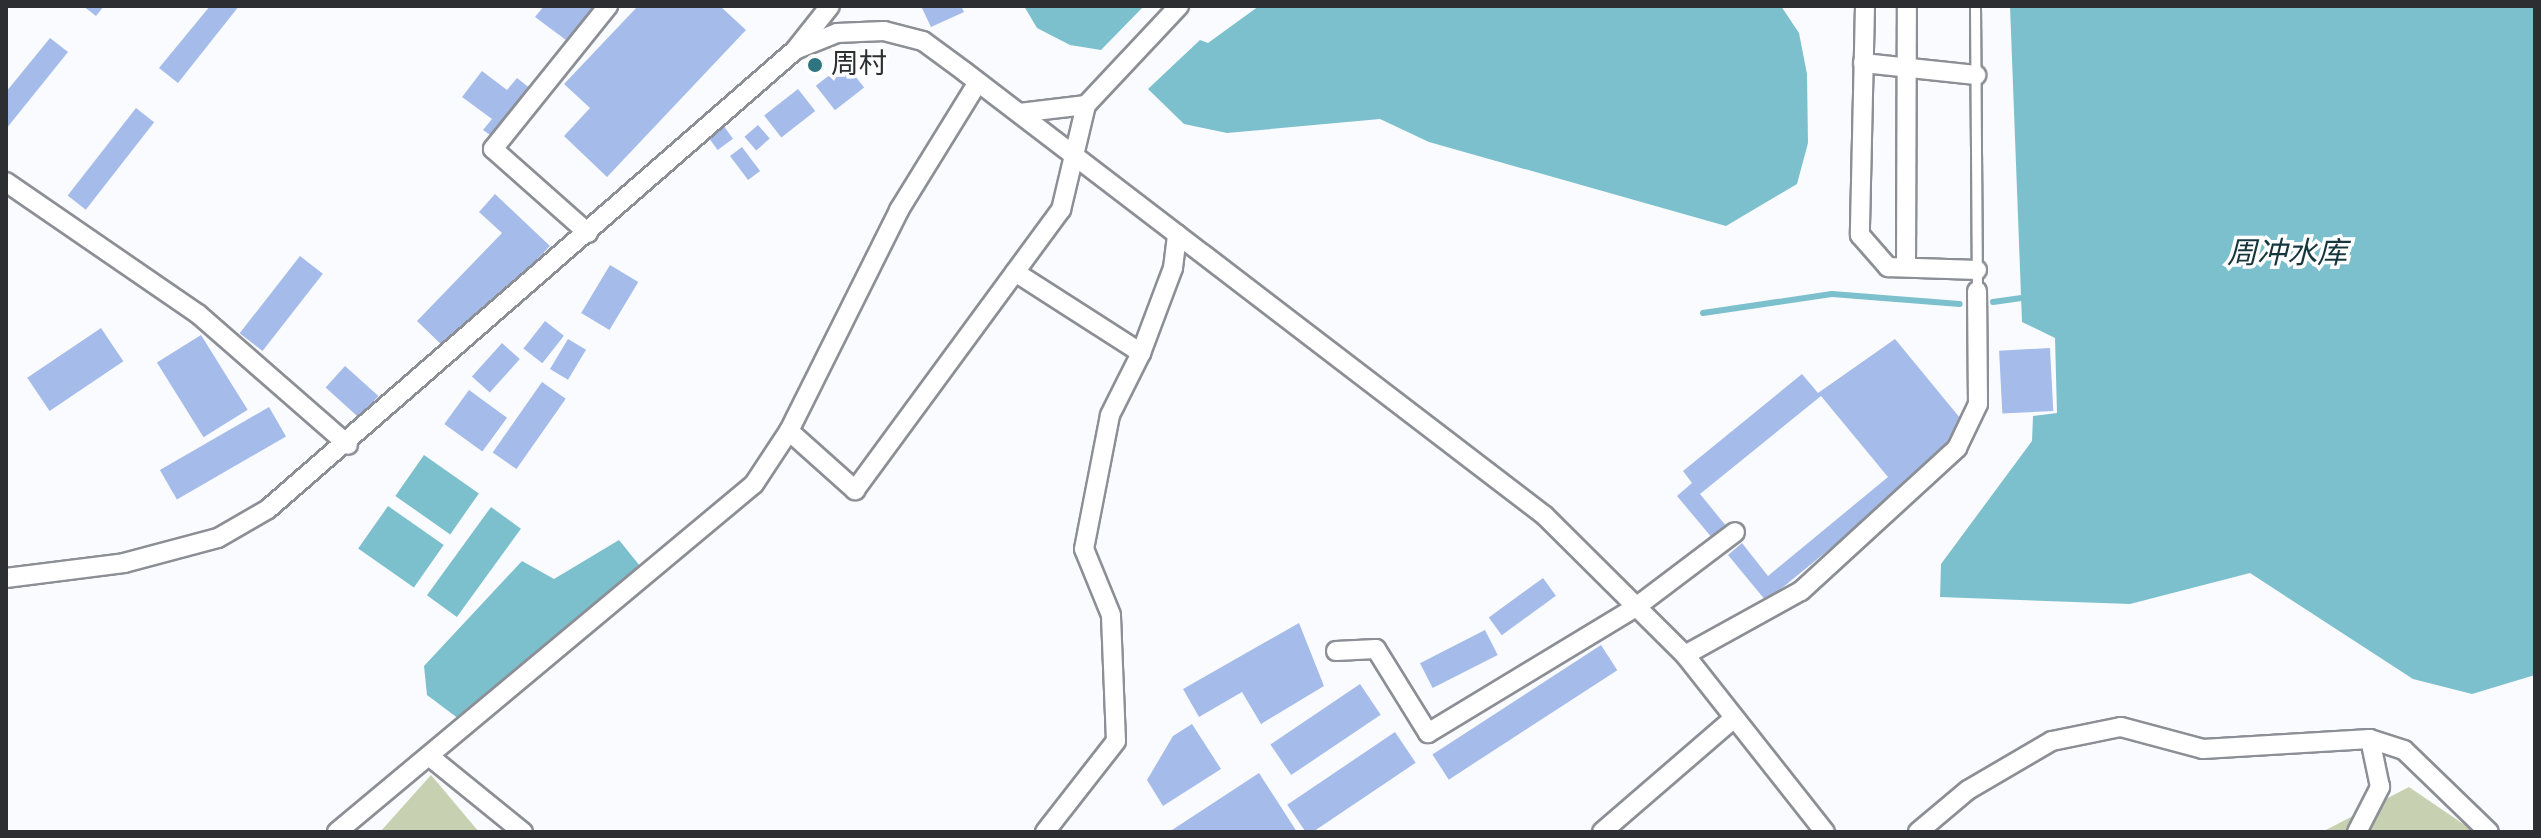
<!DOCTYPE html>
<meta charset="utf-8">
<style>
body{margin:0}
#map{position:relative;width:2541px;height:838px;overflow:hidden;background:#fafbfe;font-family:Spectral,"Noto Sans SC",serif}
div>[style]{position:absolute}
.green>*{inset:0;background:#c7d0b0}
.water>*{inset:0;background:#7cc0cd;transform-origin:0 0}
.stream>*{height:6px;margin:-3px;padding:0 3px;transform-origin:3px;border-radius:3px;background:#7cc0cd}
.building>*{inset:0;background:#a5bcea;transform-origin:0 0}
.roads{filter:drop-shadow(2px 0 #8c8f95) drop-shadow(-2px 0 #8c8f95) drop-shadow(0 2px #8c8f95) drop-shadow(0 -2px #8c8f95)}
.service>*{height:9px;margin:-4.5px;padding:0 4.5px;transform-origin:4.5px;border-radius:4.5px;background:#fff}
.minor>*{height:18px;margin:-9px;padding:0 9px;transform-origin:9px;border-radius:9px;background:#fff}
.dots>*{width:22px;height:22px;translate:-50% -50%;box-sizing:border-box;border:4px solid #fff;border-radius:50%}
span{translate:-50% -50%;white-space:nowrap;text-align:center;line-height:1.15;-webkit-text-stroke:7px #fff;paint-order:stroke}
.poi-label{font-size:28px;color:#2d2e31}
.left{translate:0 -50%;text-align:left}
.water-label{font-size:30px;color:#15363c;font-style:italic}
.frame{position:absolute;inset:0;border:8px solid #2d2e31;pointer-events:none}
</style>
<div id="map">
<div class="green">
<i style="clip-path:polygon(431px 775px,479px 832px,380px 832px)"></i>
<i style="clip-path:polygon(2409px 787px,2475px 832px,2322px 832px)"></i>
</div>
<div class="water">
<i style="clip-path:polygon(1024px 6px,1144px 6px,1101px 50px,1070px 45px,1037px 28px)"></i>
<i style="clip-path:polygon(1259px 6px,1781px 6px,1799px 33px,1807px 74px,1808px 143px,1797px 184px,1726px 226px,1429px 142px,1380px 119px,1227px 133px,1184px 124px,1148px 89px,1200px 40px,1208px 43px)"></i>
<i style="clip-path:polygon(2010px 6px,2535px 6px,2535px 675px,2472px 694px,2413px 679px,2250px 573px,2130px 604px,1940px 597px,1941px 564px,2032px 441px,2033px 416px,2057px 413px,2055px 338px,2022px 322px)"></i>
<i style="left:424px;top:455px;width:67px;height:50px;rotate:35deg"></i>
<i style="left:388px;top:506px;width:68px;height:52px;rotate:35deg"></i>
<i style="left:491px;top:507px;width:37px;height:109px;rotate:36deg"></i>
<i style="clip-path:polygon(619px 540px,640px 566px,459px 719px,427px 695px,424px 666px,522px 561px,554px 579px)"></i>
</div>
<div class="stream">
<i style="left:1993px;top:302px;width:34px;rotate:-8deg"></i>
<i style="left:1703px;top:313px;width:130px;rotate:-8.4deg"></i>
<i style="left:1832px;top:294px;width:128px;rotate:4.5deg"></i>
</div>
<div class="building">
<i style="clip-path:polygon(83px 6px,104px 6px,96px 16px)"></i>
<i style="clip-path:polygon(210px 6px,239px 6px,178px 83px,159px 68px)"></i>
<i style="clip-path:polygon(544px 6px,599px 6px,570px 43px,535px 17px)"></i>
<i style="clip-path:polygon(638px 6px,720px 6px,746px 30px,607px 177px,564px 136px,590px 108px,564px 84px)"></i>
<i style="clip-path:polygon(921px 6px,961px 6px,964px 12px,931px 27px)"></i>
<i style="clip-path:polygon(50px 38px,68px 52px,6px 129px,6px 92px)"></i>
<i style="left:845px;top:63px;width:31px;height:37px;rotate:52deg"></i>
<i style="clip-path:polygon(482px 71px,507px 90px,517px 78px,536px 93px,499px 141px,483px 130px,492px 119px,462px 97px)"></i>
<i style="left:798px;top:89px;width:28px;height:43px;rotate:52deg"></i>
<i style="left:136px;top:108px;width:23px;height:111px;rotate:38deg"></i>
<i style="left:723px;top:125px;width:17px;height:19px;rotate:54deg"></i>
<i style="left:758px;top:125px;width:18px;height:18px;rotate:49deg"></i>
<i style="left:742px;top:147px;width:30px;height:15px;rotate:53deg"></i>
<i style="clip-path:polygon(495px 194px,550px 246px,448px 351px,417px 321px,502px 233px,479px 212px)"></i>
<i style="left:300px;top:256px;width:29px;height:98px;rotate:38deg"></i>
<i style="left:610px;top:265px;width:33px;height:56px;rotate:31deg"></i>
<i style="left:545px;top:321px;width:24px;height:35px;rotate:38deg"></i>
<i style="left:101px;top:328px;width:40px;height:89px;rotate:56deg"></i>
<i style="left:201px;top:335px;width:88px;height:52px;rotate:58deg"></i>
<i style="left:568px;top:339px;width:21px;height:35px;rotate:31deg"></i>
<i style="clip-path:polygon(1895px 339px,1965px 424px,1952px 449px,1766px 601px,1728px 555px,1742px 543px,1768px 576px,1888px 477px,1821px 396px,1700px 494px,1727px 527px,1713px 539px,1677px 496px,1692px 483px,1683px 471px,1802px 374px,1818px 393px)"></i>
<i style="left:502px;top:343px;width:24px;height:45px;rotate:42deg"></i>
<i style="left:2050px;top:348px;width:63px;height:51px;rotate:87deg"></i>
<i style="left:345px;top:366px;width:45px;height:29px;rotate:42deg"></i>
<i style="left:542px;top:382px;width:29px;height:86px;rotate:35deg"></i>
<i style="left:469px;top:390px;width:47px;height:42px;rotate:36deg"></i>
<i style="left:269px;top:407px;width:34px;height:126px;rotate:60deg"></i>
<i style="left:1543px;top:578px;width:22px;height:67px;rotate:54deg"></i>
<i style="clip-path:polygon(1299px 623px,1324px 686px,1261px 724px,1242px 692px,1199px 717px,1183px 689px)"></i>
<i style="left:1485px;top:630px;width:28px;height:73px;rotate:63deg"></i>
<i style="left:1601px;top:645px;width:30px;height:201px;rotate:57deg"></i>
<i style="left:1360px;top:684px;width:37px;height:108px;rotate:56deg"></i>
<i style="clip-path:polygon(1192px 724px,1221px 769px,1163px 806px,1147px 780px,1173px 736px)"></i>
<i style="left:1395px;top:732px;width:37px;height:130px;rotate:56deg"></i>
<i style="clip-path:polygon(1259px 773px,1297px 832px,1169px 832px)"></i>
</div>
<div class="roads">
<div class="service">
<i style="left:1975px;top:6px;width:285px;rotate:89.6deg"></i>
</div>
<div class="minor">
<i style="left:1865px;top:6px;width:229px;rotate:91.3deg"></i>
<i style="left:1860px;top:235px;width:43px;rotate:48.8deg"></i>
<i style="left:1888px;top:267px;width:89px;rotate:1.9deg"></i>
<i style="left:795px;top:50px;width:45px;rotate:-22deg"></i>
<i style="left:837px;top:33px;width:47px;rotate:-2.4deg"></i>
<i style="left:884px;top:31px;width:40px;rotate:14.4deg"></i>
<i style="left:923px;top:41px;width:52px;rotate:36.4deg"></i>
<i style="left:965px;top:72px;width:730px;rotate:37.43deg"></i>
<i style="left:1545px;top:516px;width:197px;rotate:44.8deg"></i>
<i style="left:1685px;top:655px;width:226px;rotate:51.7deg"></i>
<i style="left:1863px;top:63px;width:114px;rotate:6.1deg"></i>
<i style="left:1086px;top:105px;width:136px;rotate:-46.8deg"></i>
<i style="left:6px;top:182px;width:233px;rotate:34.5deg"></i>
<i style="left:198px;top:314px;width:199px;rotate:41.1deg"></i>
<i style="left:588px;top:233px;width:127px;rotate:-138.5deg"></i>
<i style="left:493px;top:149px;width:184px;rotate:-51.2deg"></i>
<i style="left:1906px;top:267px;width:261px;rotate:-89.8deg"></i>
<i style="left:1015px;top:272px;width:150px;rotate:32.7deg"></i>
<i style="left:1141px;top:353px;width:91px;rotate:-69.4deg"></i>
<i style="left:1173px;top:268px;width:34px;rotate:-83deg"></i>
<i style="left:789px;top:431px;width:89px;rotate:41.8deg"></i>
<i style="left:855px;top:490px;width:348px;rotate:-53.7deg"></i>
<i style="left:1061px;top:210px;width:108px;rotate:-76.6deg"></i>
<i style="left:1086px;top:105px;width:67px;rotate:173.2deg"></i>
<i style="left:6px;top:578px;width:119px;rotate:-7.2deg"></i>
<i style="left:124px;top:563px;width:97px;rotate:-14.9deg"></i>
<i style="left:218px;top:538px;width:58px;rotate:-30.1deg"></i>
<i style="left:268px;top:509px;width:699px;rotate:-41.05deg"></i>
<i style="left:795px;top:50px;width:56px;rotate:-51.5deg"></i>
<i style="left:1336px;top:651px;width:40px;rotate:-2.9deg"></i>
<i style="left:1376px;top:649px;width:99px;rotate:58.2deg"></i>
<i style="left:1428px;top:733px;width:243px;rotate:-31.2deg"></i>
<i style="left:1636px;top:607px;width:124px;rotate:-37.1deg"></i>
<i style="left:1685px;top:655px;width:132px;rotate:-28.9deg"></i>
<i style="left:1801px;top:591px;width:212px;rotate:-42.5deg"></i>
<i style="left:1957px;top:448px;width:49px;rotate:-64.5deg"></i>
<i style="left:1978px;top:404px;width:113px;rotate:-90.5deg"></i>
<i style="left:429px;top:756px;width:121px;rotate:39deg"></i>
<i style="left:337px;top:832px;width:543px;rotate:-39.85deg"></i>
<i style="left:754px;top:484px;width:64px;rotate:-56.6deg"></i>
<i style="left:789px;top:431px;width:247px;rotate:-63.5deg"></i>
<i style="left:899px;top:210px;width:150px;rotate:-58.3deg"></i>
<i style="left:1045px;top:832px;width:115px;rotate:-52deg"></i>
<i style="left:1116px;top:741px;width:126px;rotate:-92.3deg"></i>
<i style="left:1111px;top:615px;width:71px;rotate:-112.2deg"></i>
<i style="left:1084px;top:549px;width:136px;rotate:-79deg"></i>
<i style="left:1110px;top:415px;width:69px;rotate:-63.4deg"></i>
<i style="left:1602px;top:832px;width:173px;rotate:-40.8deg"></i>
<i style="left:1918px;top:832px;width:65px;rotate:-40deg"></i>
<i style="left:1968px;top:790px;width:97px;rotate:-30.3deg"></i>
<i style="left:2052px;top:741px;width:70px;rotate:-11.5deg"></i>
<i style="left:2121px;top:727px;width:85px;rotate:15deg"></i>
<i style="left:2203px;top:749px;width:167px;rotate:-3.4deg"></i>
<i style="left:2370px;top:739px;width:36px;rotate:18deg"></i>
<i style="left:2404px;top:750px;width:118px;rotate:44deg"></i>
<i style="left:2357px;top:832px;width:51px;rotate:-62.9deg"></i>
<i style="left:2380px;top:787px;width:49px;rotate:-101.8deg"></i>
</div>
</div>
<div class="dots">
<i style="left:815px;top:65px;background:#2e7580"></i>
</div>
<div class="poi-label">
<span class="left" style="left:831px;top:65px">周村</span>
</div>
<div class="water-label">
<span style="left:2287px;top:254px">周冲水库</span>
</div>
<div class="frame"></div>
</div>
